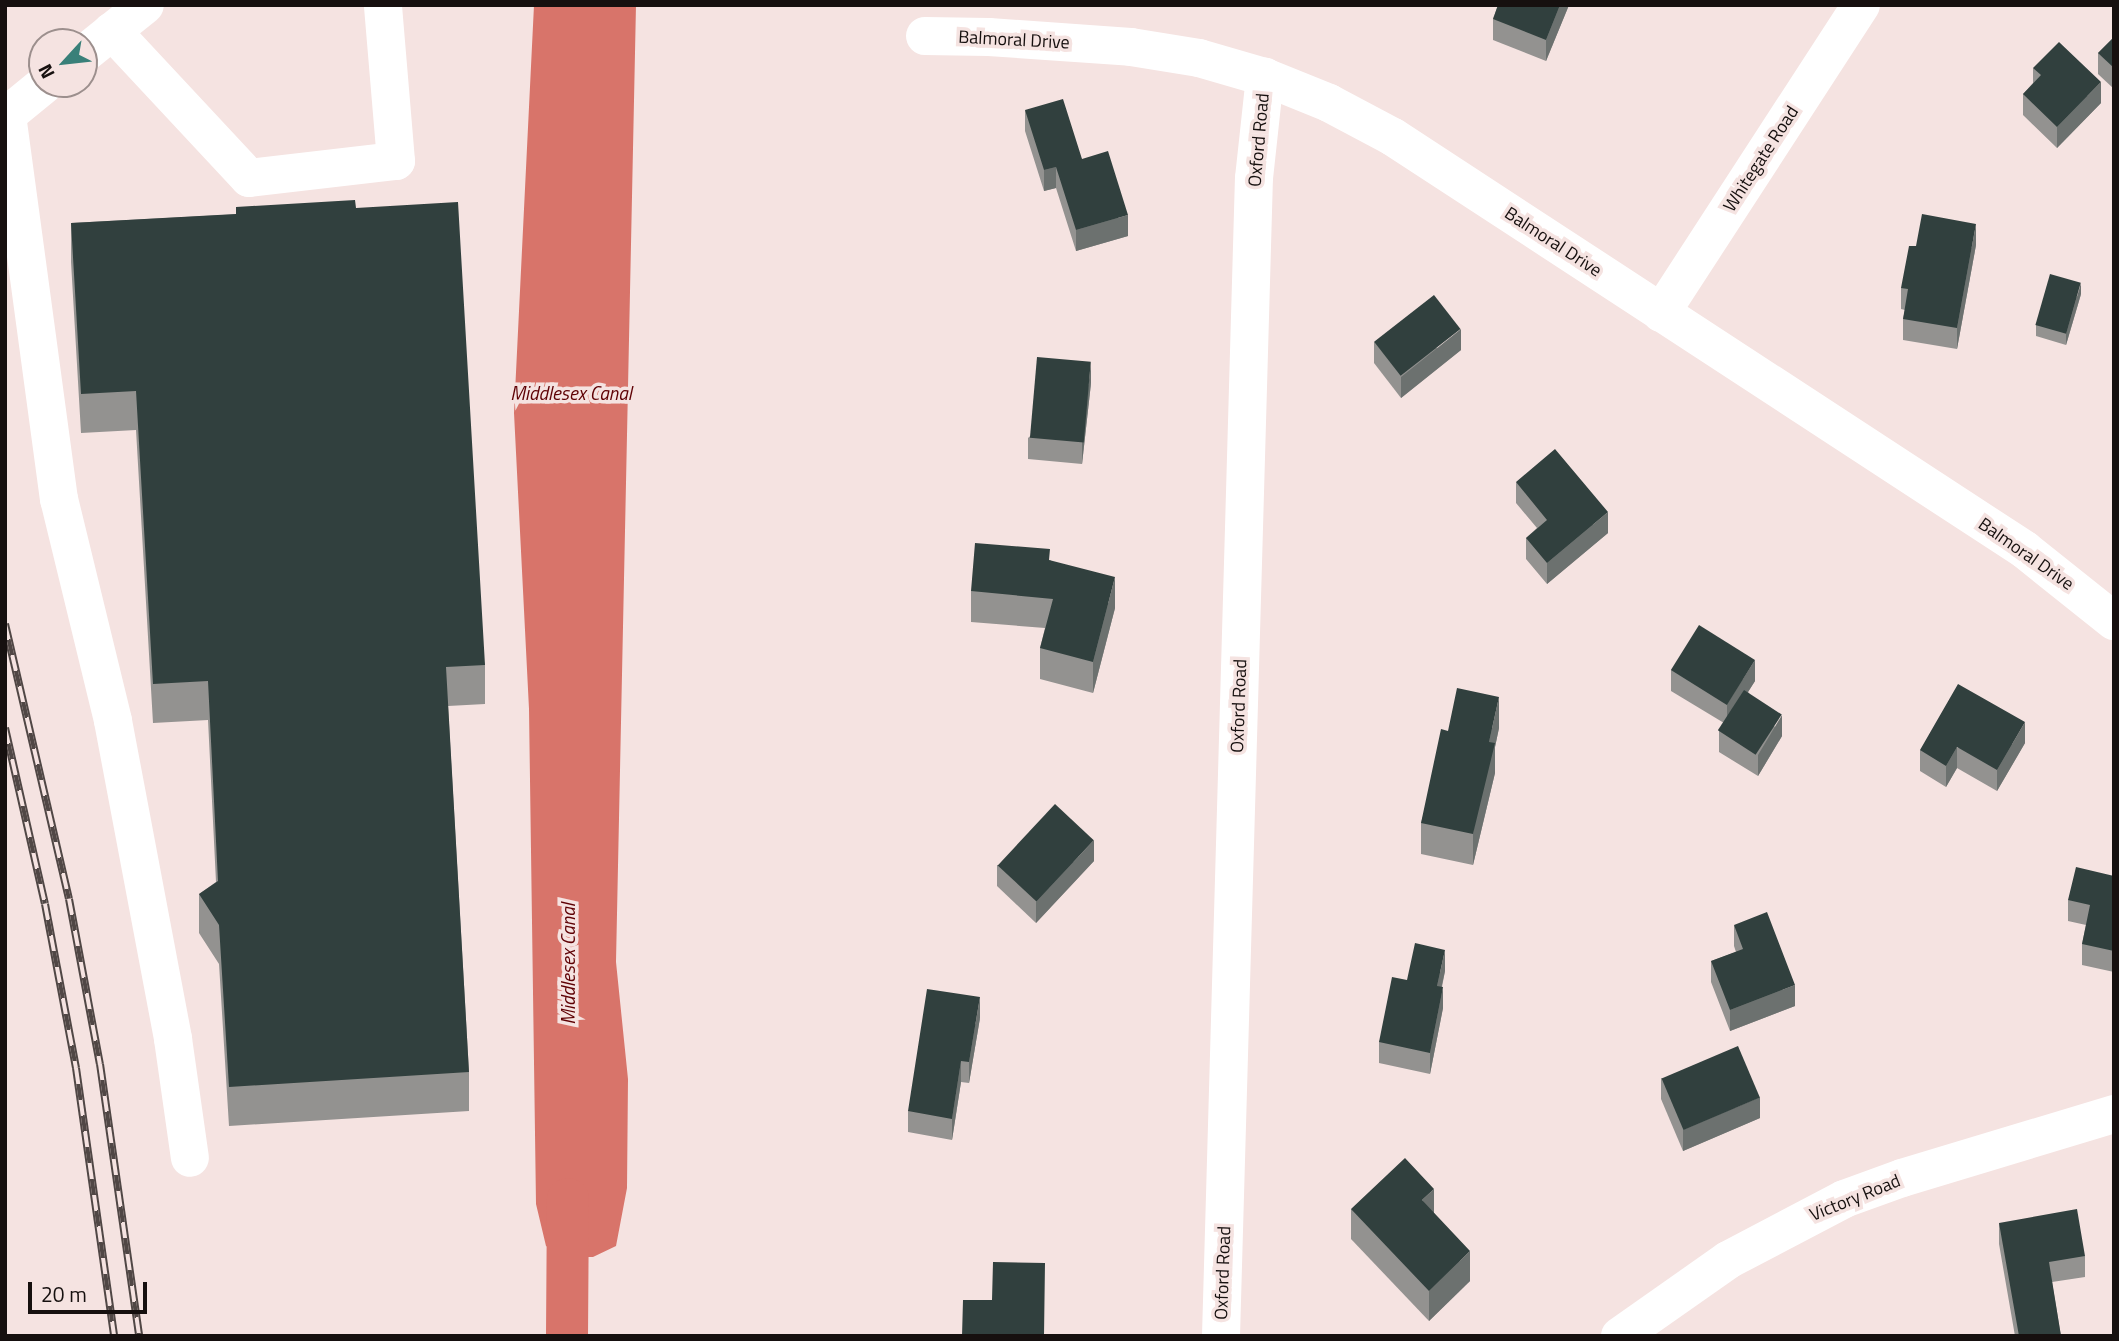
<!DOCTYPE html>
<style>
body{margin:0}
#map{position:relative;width:2119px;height:1341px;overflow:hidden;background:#f5e3e1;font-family:"Titillium Web",sans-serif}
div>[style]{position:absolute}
.water>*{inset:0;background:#d8746a}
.canal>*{height:42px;margin:-21px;padding:0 21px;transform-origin:21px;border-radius:21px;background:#d8746a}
.minor>*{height:38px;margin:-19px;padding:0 19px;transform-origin:19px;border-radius:19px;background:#fff}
.rail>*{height:8px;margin-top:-4px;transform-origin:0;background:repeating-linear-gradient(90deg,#f5e3e1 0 16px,#504745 0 32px);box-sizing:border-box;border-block:2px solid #504745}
.wall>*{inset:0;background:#939290}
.shaded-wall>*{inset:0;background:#6c716f}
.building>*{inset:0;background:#31403e;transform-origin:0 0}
span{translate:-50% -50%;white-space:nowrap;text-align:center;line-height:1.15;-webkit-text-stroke:7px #f5e3e1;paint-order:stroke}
.street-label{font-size:18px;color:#16100f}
.water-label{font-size:19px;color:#5e0004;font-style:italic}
.frame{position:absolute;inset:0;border:7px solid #16100f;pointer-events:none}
.north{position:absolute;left:28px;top:28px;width:70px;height:70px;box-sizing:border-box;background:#f5e3e1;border:2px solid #9c8f8d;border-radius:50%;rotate:243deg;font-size:19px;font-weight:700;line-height:28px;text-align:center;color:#16100f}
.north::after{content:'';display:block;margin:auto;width:24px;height:32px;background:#398079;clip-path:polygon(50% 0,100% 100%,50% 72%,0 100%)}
.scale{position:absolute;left:28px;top:1282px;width:119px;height:32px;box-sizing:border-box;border:4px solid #16100f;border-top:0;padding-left:9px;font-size:21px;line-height:24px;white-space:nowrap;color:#16100f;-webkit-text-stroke:5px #f5e3e1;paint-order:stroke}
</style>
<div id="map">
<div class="water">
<i style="clip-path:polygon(534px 5px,636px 5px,616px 962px,628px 1079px,627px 1188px,616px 1246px,593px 1257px,568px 1257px,546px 1246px,536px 1204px,529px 709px,514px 413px)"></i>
</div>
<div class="canal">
<i style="left:567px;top:1336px;width:137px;rotate:-89.6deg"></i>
</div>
<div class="minor">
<i style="left:112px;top:31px;width:201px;rotate:47deg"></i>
<i style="left:249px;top:178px;width:148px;rotate:-6.6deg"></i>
<i style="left:396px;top:161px;width:157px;rotate:-94.8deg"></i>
<i style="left:925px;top:36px;width:64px;rotate:0.9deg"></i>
<i style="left:989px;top:37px;width:142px;rotate:4deg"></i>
<i style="left:1131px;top:47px;width:69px;rotate:9.2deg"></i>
<i style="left:1199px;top:58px;width:69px;rotate:16.1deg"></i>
<i style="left:1265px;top:77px;width:69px;rotate:22.1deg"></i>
<i style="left:1329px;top:103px;width:72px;rotate:28deg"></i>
<i style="left:1393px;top:137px;width:755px;rotate:33.16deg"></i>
<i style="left:2025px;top:550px;width:114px;rotate:38.6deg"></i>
<i style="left:84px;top:54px;width:78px;rotate:-38.8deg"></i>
<i style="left:45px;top:84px;width:49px;rotate:140.8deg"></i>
<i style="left:7px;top:115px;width:388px;rotate:82.3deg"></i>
<i style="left:59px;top:499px;width:228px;rotate:76.3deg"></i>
<i style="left:113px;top:721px;width:324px;rotate:79.3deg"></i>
<i style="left:173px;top:1039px;width:120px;rotate:81.9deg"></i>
<i style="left:1661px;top:313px;width:367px;rotate:-57deg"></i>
<i style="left:1221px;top:1336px;width:1158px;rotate:-88.37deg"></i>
<i style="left:1254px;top:178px;width:102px;rotate:-83.8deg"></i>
<i style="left:1620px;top:1336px;width:132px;rotate:-35.1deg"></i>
<i style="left:1728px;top:1260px;width:131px;rotate:-27.7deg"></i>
<i style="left:1844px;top:1199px;width:62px;rotate:-19.9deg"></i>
<i style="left:1902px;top:1178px;width:221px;rotate:-16.8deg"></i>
</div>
<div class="rail">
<i style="left:5px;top:624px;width:282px;rotate:76.9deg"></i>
<i style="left:69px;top:899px;width:168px;rotate:79.4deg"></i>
<i style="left:100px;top:1064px;width:275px;rotate:81.8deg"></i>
<i style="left:5px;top:728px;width:180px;rotate:77.2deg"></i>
<i style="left:45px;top:904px;width:167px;rotate:79.3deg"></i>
<i style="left:76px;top:1068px;width:271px;rotate:81.9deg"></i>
</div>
<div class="wall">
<i style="clip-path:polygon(1498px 5px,1569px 5px,1546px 61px,1493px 40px,1493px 19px)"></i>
<i style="clip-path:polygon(2114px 37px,2114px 89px,2098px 74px,2098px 53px)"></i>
<i style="clip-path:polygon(2033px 68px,2101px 103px,2057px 148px,2023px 115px,2023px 94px,2033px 83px)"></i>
<i style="clip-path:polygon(1025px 110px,1082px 159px,1128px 236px,1076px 251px,1056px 188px,1044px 191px,1025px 131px)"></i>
<i style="clip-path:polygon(356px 208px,485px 665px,485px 704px,448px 706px,469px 1072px,469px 1111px,229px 1126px,219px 964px,199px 933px,199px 894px,216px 882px,208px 720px,153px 723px,136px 430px,81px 433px,71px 262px,71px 223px)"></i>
<i style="clip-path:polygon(1976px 245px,1957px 349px,1903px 340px,1903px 319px,1905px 310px,1901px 309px,1901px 288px)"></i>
<i style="clip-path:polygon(2081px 294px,2066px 345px,2036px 336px,2036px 325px)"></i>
<i style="clip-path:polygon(1374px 342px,1461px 350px,1401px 398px,1374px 363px)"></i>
<i style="clip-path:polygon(1091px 383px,1082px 464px,1028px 459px,1028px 438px)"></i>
<i style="clip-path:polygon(1516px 482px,1608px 533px,1547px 584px,1526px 559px,1526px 538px,1537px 528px,1516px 503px)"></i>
<i style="clip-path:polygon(1050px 560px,1115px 608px,1093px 693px,1040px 679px,1040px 648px,1045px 628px,971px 622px,971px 591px)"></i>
<i style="clip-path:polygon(1671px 670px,1755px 681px,1748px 692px,1782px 736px,1758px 776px,1719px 752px,1719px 731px,1724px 723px,1671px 691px)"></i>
<i style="clip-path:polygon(1499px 728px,1495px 747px,1495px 773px,1473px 865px,1421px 854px,1421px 823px,1448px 731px)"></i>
<i style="clip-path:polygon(2025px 743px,1997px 791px,1957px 768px,1946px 787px,1920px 771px,1920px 750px)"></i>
<i style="clip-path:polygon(1094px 861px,1036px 923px,997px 886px,997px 865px)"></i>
<i style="clip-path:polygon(2114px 876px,2114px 972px,2082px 965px,2082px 944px,2086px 925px,2068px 921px,2068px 900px)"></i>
<i style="clip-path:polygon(1734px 925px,1795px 1006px,1730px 1031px,1711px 982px,1711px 961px,1736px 952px,1734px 946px)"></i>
<i style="clip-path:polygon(1445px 971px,1442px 987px,1443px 1008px,1430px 1074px,1379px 1063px,1379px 1042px,1407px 980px)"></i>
<i style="clip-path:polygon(980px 1018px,969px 1083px,961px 1082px,952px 1140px,908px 1132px,908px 1111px)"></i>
<i style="clip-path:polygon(1661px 1078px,1760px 1118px,1683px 1151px,1661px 1099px)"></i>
<i style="clip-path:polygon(1351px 1209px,1434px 1213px,1470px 1281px,1429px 1321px,1351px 1239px)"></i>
<i style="clip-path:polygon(1999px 1223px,2085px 1256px,2085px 1277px,2052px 1282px,2061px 1336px,2015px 1336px,1999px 1244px)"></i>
</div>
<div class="shaded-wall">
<i style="clip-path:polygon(1560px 5px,1569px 5px,1546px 61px,1546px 40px)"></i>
<i style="clip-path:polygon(2101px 82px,2101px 103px,2057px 148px,2057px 127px)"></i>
<i style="clip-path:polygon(1056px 167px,1056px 188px,1044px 191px,1044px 170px)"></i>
<i style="clip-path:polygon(1128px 215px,1128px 236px,1076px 251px,1076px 230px)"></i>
<i style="clip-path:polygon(1976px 224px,1976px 245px,1957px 349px,1957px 328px)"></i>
<i style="clip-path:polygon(2081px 283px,2081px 294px,2066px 345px,2066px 334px)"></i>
<i style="clip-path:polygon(1461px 329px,1461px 350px,1401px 398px,1401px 377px)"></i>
<i style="clip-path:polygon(1091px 362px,1091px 383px,1082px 464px,1082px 443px)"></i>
<i style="clip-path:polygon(1608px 512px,1608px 533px,1547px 584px,1547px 563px)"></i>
<i style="clip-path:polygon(1115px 577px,1115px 608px,1093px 693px,1093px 662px)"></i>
<i style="clip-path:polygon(1755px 660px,1755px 681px,1727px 725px,1727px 704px)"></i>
<i style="clip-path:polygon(1499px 697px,1499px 728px,1495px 747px,1495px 773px,1473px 865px,1473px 834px,1489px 742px)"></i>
<i style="clip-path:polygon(1782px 715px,1782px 736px,1758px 776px,1758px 755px)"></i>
<i style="clip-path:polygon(2025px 722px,2025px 743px,1997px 791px,1997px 770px)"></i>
<i style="clip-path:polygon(1957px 747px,1957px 768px,1946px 787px,1946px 766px)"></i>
<i style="clip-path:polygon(1094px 840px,1094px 861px,1036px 923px,1036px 902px)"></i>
<i style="clip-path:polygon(1445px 950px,1445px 971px,1437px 1007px,1437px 986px)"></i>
<i style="clip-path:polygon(1795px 985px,1795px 1006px,1730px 1031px,1730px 1010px)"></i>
<i style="clip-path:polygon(1443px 987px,1443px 1008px,1430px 1074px,1430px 1053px)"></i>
<i style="clip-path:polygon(980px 997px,980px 1018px,969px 1083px,969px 1062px)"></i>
<i style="clip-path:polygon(961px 1061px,961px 1082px,952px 1140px,952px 1119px)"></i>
<i style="clip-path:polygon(1760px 1097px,1760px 1118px,1683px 1151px,1683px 1130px)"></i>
<i style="clip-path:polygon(1434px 1189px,1434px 1219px,1422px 1200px)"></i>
<i style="clip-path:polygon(1470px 1251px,1470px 1281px,1429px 1321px,1429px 1291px)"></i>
</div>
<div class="building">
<i style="clip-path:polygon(1498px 5px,1560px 5px,1546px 40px,1493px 19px)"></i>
<i style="clip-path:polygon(2114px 37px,2114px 68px,2098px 53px)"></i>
<i style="clip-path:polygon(2059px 42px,2101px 82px,2057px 127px,2023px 94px,2041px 75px,2033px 68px)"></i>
<i style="clip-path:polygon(1063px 99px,1082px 159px,1108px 151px,1128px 215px,1076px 230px,1056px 167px,1044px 170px,1025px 110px)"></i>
<i style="clip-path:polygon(355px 200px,356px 208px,458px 202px,485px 665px,446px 667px,469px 1072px,229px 1087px,219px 925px,199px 894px,218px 881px,208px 681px,153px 684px,136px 391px,81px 394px,71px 223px,236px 214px,236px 207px)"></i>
<i style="clip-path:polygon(1922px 214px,1976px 224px,1957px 328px,1903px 319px,1908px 289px,1901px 288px,1909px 246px,1916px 246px)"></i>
<i style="left:2050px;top:274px;width:32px;height:53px;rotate:16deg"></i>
<i style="left:1434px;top:295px;width:43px;height:76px;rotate:52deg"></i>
<i style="left:1037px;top:357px;width:54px;height:81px;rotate:5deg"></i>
<i style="clip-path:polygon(1555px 449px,1608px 512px,1547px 563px,1526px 538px,1547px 520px,1516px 482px)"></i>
<i style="clip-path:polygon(975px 543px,1050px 549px,1049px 560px,1115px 577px,1093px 662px,1040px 648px,1053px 599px,971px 591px)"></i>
<i style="left:1699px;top:625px;width:66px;height:53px;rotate:32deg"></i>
<i style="clip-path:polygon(1958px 684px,2025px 722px,1997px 770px,1957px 747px,1946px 766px,1920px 750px)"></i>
<i style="clip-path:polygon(1457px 688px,1499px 697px,1489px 742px,1495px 743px,1473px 834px,1421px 823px,1441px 729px,1448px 731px)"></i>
<i style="left:1744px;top:690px;width:45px;height:48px;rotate:33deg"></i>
<i style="left:1055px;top:804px;width:53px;height:84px;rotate:43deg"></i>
<i style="clip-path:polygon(2076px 867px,2114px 876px,2114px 951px,2082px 944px,2090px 905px,2068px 900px)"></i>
<i style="clip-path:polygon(1767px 912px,1795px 985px,1730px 1010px,1711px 961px,1743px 949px,1734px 925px)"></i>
<i style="clip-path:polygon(1415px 943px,1445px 950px,1437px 986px,1443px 987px,1430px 1053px,1379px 1042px,1392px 977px,1407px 980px)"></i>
<i style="clip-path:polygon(927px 989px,980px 997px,969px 1062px,961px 1061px,952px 1119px,908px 1111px)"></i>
<i style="left:1738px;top:1046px;width:56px;height:83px;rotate:67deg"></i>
<i style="clip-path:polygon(1405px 1158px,1434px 1189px,1422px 1200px,1470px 1251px,1429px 1291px,1351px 1209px)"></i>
<i style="clip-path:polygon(2077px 1209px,2085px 1256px,2049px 1262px,2061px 1336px,2019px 1336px,1999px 1223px)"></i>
<i style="clip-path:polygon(993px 1262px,1045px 1263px,1044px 1336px,962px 1336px,963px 1300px,992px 1300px)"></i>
</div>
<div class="street-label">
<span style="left:1014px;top:40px;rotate:3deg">Balmoral Drive</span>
<span style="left:1259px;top:140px;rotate:-85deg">Oxford Road</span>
<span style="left:1761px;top:159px;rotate:-57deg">Whitegate Road</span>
<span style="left:1553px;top:242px;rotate:33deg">Balmoral Drive</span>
<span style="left:2026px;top:554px;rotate:35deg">Balmoral Drive</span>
<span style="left:1239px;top:706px;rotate:-88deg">Oxford Road</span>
<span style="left:1855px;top:1198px;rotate:-22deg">Victory Road</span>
<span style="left:1223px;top:1273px;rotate:-88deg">Oxford Road</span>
</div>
<div class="water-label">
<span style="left:571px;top:393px">Middlesex Canal</span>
<span style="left:568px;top:964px;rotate:-90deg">Middlesex Canal</span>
</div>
<div class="frame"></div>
<div class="north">N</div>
<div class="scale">20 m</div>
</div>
